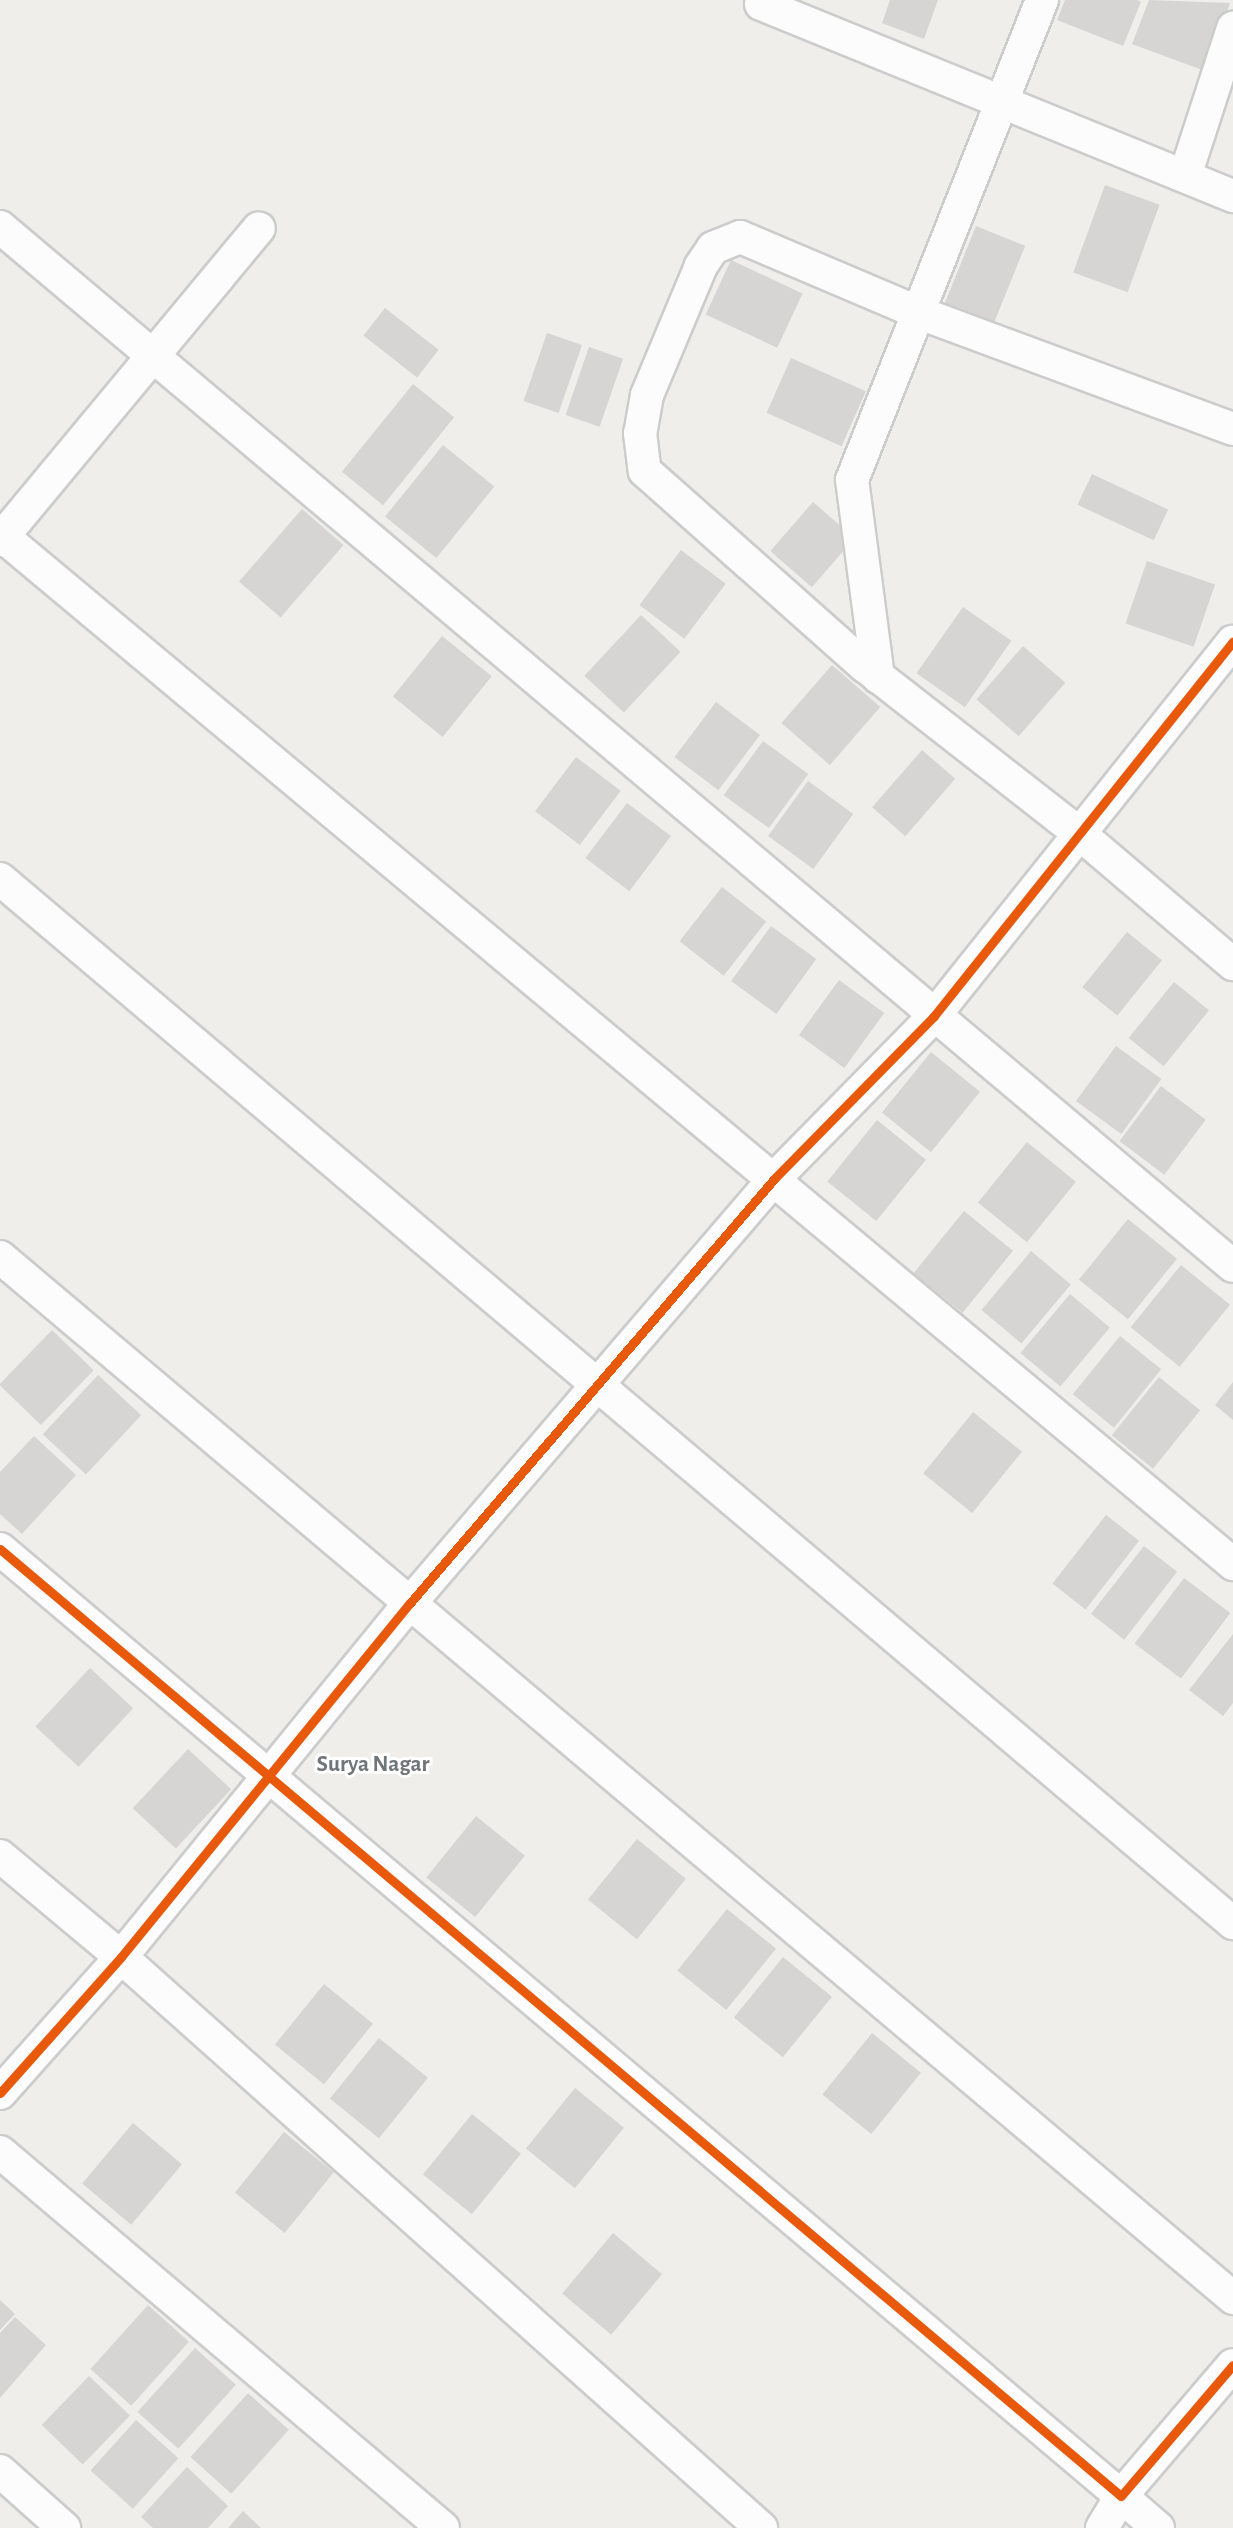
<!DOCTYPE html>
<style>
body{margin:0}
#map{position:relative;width:1233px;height:2528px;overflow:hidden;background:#efeeea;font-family:"Alegreya Sans",sans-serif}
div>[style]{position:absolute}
.building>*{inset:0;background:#d6d5d3;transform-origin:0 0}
.roads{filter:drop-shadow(2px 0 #cbcccc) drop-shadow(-2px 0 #cbcccc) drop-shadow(0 2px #cbcccc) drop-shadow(0 -2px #cbcccc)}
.minor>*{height:32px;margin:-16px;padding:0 16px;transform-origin:16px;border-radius:16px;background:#fdfcfc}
.cycleway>*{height:9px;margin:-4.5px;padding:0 4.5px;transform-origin:4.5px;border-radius:4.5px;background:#e8590c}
span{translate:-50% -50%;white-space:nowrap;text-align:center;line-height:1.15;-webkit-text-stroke:6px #fff;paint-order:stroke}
.neighbourhood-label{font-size:23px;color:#70757a;font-weight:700}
</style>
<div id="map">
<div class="building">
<i style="clip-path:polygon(890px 0,938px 0,924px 39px,882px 23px)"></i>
<i style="clip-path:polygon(1065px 0,1137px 0,1141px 2px,1123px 46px,1057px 20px)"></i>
<i style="clip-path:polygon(1149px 0,1230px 3px,1205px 71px,1132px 44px)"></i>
<i style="left:1105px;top:185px;width:58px;height:93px;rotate:20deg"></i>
<i style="left:976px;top:226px;width:53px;height:86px;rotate:22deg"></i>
<i style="left:731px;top:260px;width:79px;height:60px;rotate:25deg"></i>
<i style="left:385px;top:308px;width:68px;height:35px;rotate:38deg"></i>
<i style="left:547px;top:333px;width:37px;height:72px;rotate:19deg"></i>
<i style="left:589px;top:347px;width:36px;height:72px;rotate:19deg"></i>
<i style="left:791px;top:358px;width:82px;height:60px;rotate:24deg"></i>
<i style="left:413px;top:384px;width:53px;height:113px;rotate:39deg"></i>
<i style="left:443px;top:445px;width:66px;height:92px;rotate:39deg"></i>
<i style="left:1092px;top:474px;width:84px;height:34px;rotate:25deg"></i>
<i style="left:813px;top:502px;width:55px;height:65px;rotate:41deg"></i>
<i style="left:302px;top:509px;width:55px;height:96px;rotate:41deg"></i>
<i style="left:681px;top:550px;width:56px;height:69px;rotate:37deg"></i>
<i style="left:1147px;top:561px;width:72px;height:66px;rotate:19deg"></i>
<i style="left:963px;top:607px;width:59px;height:81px;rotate:35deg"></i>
<i style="left:641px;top:615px;width:54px;height:83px;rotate:43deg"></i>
<i style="left:442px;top:636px;width:64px;height:78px;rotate:39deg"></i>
<i style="left:1023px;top:646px;width:56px;height:71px;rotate:41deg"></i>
<i style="left:832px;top:665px;width:64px;height:77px;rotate:41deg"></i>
<i style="left:716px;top:702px;width:55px;height:69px;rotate:37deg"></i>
<i style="left:763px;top:741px;width:56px;height:67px;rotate:36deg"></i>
<i style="left:922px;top:750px;width:44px;height:76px;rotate:41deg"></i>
<i style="left:576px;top:757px;width:56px;height:68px;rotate:37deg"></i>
<i style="left:808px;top:781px;width:56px;height:68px;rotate:36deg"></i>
<i style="left:627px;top:803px;width:55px;height:69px;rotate:37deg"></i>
<i style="left:722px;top:887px;width:56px;height:69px;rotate:38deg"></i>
<i style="left:771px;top:926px;width:56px;height:68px;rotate:36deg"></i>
<i style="left:1127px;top:932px;width:45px;height:71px;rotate:39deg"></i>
<i style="left:839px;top:980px;width:56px;height:68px;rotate:36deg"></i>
<i style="left:1174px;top:982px;width:45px;height:72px;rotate:39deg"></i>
<i style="left:1116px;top:1046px;width:56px;height:68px;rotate:36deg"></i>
<i style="left:931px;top:1052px;width:63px;height:78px;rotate:39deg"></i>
<i style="left:1161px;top:1086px;width:56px;height:69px;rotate:37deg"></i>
<i style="left:877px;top:1120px;width:63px;height:79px;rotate:39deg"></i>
<i style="left:1027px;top:1142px;width:63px;height:78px;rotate:39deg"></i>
<i style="left:964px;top:1211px;width:63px;height:80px;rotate:39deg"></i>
<i style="left:1128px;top:1219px;width:63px;height:78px;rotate:39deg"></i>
<i style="left:1031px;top:1251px;width:52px;height:77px;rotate:40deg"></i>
<i style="left:1181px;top:1265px;width:63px;height:80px;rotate:39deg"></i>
<i style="left:1070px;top:1294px;width:52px;height:77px;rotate:40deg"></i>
<i style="left:52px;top:1330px;width:58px;height:76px;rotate:44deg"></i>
<i style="left:1120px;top:1336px;width:53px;height:75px;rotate:39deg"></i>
<i style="left:98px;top:1375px;width:59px;height:81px;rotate:43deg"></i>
<i style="left:1159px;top:1377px;width:53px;height:75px;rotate:39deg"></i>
<i style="clip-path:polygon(1233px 1382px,1233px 1420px,1215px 1405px)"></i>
<i style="left:973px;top:1412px;width:63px;height:79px;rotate:39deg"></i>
<i style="clip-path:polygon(34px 1436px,76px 1475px,22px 1534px,0 1514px,0 1472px)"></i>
<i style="left:1106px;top:1515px;width:42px;height:87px;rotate:38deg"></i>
<i style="left:1144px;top:1546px;width:42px;height:86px;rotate:38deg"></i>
<i style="left:1184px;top:1578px;width:58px;height:82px;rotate:37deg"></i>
<i style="clip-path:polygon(1233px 1634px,1233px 1703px,1223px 1716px,1189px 1690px)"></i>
<i style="left:90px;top:1668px;width:59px;height:80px;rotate:43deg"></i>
<i style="left:188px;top:1749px;width:59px;height:81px;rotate:43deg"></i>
<i style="left:476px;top:1816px;width:63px;height:79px;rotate:39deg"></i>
<i style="left:637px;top:1839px;width:63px;height:78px;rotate:39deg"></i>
<i style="left:727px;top:1909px;width:63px;height:79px;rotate:39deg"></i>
<i style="left:783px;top:1957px;width:63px;height:78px;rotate:39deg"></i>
<i style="left:324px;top:1984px;width:63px;height:78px;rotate:39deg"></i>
<i style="left:872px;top:2033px;width:63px;height:79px;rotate:39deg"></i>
<i style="left:379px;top:2038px;width:63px;height:78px;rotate:39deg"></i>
<i style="left:575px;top:2088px;width:63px;height:78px;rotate:39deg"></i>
<i style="left:472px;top:2114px;width:63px;height:78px;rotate:39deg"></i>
<i style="left:133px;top:2123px;width:64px;height:79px;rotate:40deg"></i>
<i style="left:284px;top:2132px;width:64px;height:78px;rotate:39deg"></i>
<i style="left:613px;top:2233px;width:64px;height:79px;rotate:40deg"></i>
<i style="clip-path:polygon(0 2300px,15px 2314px,0 2330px)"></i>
<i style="left:148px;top:2305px;width:55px;height:86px;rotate:42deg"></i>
<i style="clip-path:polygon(15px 2317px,46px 2345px,0 2398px,0 2333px)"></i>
<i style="left:195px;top:2348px;width:55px;height:86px;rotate:42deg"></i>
<i style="left:89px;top:2376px;width:57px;height:68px;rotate:44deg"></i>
<i style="left:248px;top:2393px;width:55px;height:86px;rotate:42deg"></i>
<i style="left:136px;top:2420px;width:57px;height:68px;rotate:42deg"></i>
<i style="clip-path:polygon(187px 2467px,228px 2506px,208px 2528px,153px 2528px,141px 2517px)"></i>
<i style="clip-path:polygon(243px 2511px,261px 2528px,228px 2528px)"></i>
</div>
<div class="roads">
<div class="minor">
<i style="left:761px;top:4px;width:510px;rotate:22.14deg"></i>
<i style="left:1185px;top:176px;width:156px;rotate:-72deg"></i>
<i style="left:0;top:227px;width:1612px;rotate:40.12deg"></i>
<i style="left:1233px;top:429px;width:337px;rotate:-159.7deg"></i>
<i style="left:917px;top:312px;width:192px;rotate:-157deg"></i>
<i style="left:740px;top:237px;width:29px;rotate:158deg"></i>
<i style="left:713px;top:248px;width:22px;rotate:124deg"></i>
<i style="left:701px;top:266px;width:140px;rotate:112.7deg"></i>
<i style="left:647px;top:395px;width:39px;rotate:100deg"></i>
<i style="left:640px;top:433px;width:38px;rotate:83deg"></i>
<i style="left:645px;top:471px;width:294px;rotate:41.6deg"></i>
<i style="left:865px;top:666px;width:273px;rotate:38deg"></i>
<i style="left:1080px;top:834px;width:201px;rotate:40.4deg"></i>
<i style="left:0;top:534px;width:1607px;rotate:39.87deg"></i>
<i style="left:0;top:540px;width:405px;rotate:-50.3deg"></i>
<i style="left:878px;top:677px;width:199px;rotate:-97.5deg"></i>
<i style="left:852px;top:480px;width:516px;rotate:-68.4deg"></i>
<i style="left:0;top:879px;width:1616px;rotate:40.26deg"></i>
<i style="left:0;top:1257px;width:1614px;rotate:40.17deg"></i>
<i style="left:0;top:1549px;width:1467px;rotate:40.19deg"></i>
<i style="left:1121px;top:2496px;width:172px;rotate:-49.5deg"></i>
<i style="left:0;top:1856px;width:158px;rotate:39.9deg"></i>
<i style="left:121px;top:1957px;width:858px;rotate:41.74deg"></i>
<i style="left:0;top:2093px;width:182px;rotate:-48.3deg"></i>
<i style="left:121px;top:1957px;width:457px;rotate:-50.8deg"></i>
<i style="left:410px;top:1603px;width:559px;rotate:-49.35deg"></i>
<i style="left:774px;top:1179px;width:228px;rotate:-45.5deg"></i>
<i style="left:934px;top:1016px;width:479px;rotate:-51.4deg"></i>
<i style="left:0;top:2152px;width:581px;rotate:40.32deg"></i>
<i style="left:0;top:2471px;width:86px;rotate:41.7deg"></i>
<i style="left:1102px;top:2528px;width:37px;rotate:-59deg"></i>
<i style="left:1121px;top:2496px;width:49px;rotate:40.9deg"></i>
</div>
</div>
<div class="cycleway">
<i style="left:0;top:1549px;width:1467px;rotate:40.19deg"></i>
<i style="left:1121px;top:2496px;width:172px;rotate:-49.5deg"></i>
<i style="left:0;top:2093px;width:182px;rotate:-48.3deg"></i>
<i style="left:121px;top:1957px;width:457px;rotate:-50.8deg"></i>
<i style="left:410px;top:1603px;width:559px;rotate:-49.35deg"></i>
<i style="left:774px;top:1179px;width:228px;rotate:-45.5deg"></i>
<i style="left:934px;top:1016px;width:479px;rotate:-51.4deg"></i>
</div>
<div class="neighbourhood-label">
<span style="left:373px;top:1765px">Surya Nagar</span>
</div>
</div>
